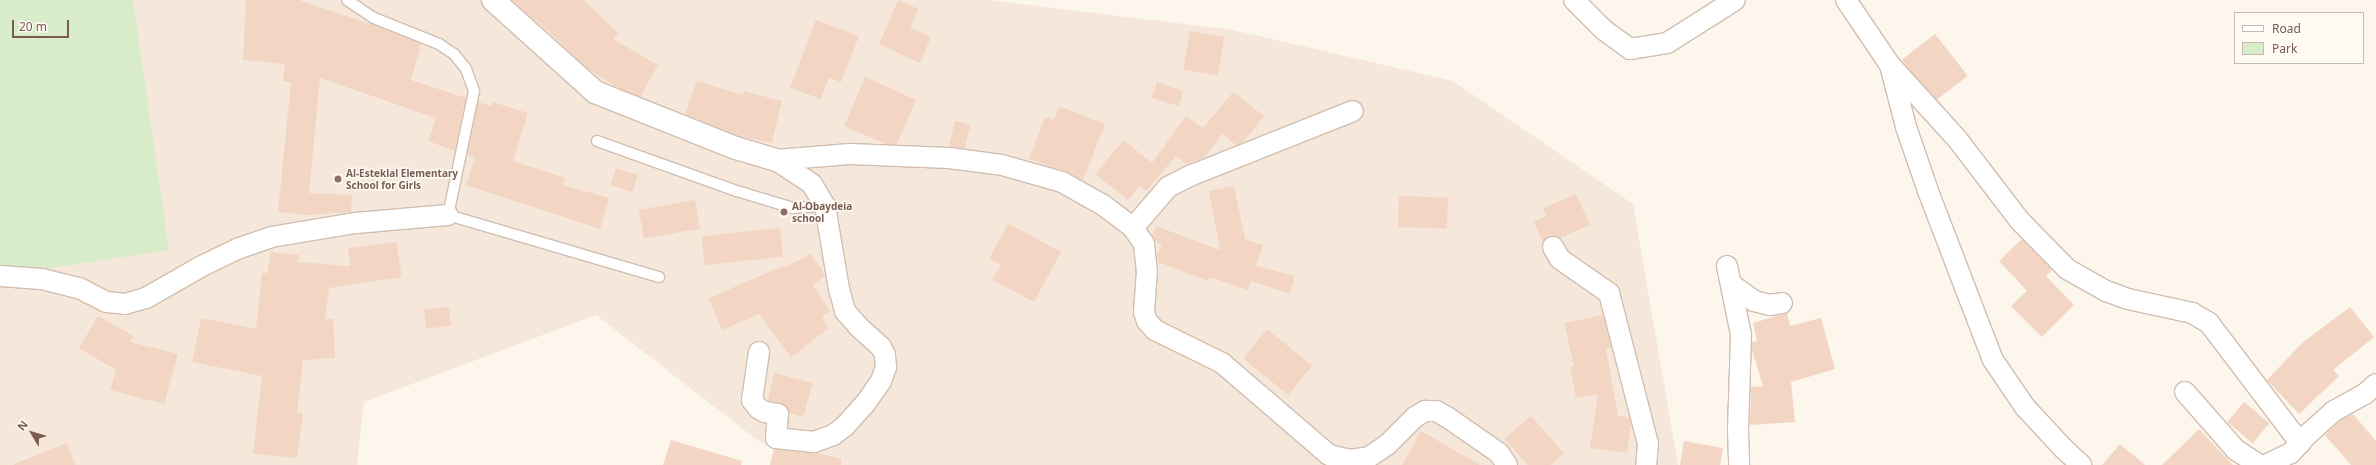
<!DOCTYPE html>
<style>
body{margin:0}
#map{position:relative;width:2376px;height:465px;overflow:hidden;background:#fdf6ec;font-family:"Noto Sans",sans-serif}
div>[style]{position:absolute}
.residential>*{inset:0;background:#f5e8da}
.green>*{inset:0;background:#d8ecc9}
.building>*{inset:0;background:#f3d5c3;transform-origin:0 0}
.roads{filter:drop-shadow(1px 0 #d1beb0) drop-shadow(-1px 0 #d1beb0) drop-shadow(0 1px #d1beb0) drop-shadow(0 -1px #d1beb0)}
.lane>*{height:10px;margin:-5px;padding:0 5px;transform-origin:5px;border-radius:5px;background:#fff}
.street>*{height:20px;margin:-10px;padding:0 10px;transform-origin:10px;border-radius:10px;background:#fff}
.secondary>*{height:22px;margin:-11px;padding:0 11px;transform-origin:11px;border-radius:11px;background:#fff}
.dots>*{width:11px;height:11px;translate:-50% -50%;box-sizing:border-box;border:2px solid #fffaf3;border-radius:50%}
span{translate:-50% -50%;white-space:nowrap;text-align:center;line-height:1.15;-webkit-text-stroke:3px #fffaf3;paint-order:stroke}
.education-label{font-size:10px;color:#785e54;font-weight:700}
.left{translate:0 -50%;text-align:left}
.legend{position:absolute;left:2234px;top:12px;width:130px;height:52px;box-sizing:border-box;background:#fffaf3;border:1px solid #cabbb1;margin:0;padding:5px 7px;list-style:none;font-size:12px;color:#7a5c4d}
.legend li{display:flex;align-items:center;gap:8px;height:20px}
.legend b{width:20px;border:1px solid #cabbb1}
.north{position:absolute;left:12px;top:413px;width:40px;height:40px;-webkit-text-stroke:3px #fffaf3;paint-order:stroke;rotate:308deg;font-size:11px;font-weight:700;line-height:16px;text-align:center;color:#7a5c4d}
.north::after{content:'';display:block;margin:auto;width:14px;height:18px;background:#7a5c4d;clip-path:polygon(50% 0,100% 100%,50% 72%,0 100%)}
.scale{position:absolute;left:12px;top:20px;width:57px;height:18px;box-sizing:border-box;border:2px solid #7a5c4d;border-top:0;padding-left:5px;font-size:12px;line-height:14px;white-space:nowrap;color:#7a5c4d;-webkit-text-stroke:3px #fffaf3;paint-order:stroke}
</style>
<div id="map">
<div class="residential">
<i style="clip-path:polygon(0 0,989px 0,1233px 30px,1453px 81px,1633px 204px,1678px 465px,808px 465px,757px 440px,596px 315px,364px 402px,357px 465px,0 465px)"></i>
</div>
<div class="green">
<i style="clip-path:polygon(0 0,133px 0,169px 250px,0 276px)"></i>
</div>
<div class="building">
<i style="clip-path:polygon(246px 0,299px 0,376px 26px,421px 44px,411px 80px,466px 98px,455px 151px,428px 141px,436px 118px,320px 78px,309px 193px,352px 195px,351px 212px,307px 215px,278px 212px,291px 82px,283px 81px,285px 64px,243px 60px)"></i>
<i style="clip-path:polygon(512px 0,584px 0,618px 33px,613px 39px,658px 65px,640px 97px,618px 88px,587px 68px,536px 20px,535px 21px)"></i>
<i style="clip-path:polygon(898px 0,918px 9px,910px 28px,931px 37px,920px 63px,879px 44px)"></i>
<i style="clip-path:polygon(816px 20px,859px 36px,841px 82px,829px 78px,821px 99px,790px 88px)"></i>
<i style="left:1190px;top:31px;width:35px;height:39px;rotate:10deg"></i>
<i style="left:1935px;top:34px;width:53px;height:42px;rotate:52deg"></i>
<i style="clip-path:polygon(865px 77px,916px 100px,897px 144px,886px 144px,844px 126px)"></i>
<i style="clip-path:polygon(697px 81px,743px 95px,744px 91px,782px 101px,772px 143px,739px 136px,685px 114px)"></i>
<i style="clip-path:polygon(1157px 82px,1183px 91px,1179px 106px,1151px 98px)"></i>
<i style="clip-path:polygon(1233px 92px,1264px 116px,1243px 142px,1236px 145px,1222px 134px,1205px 157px,1187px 164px,1176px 156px,1146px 191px,1139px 186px,1128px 200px,1095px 174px,1124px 140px,1152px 163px,1186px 116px,1203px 128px)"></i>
<i style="clip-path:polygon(478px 102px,492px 106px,493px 102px,528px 113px,513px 161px,565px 178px,563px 185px,609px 198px,600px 229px,466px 185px,475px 158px,467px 155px)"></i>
<i style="clip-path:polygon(1059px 106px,1105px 124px,1083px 180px,1065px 171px,1029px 159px,1045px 117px,1054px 120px)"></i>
<i style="left:955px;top:121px;width:16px;height:26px;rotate:14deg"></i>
<i style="left:616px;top:168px;width:23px;height:18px;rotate:18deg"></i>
<i style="clip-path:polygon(1234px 186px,1245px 239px,1263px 245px,1256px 266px,1295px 276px,1290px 294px,1251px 281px,1248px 290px,1209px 277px,1208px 281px,1158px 262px,1157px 255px,1162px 245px,1155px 242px,1152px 236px,1156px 226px,1220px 250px,1209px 191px)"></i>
<i style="clip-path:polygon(1576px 194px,1590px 225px,1560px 238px,1553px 236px,1548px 237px,1543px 242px,1534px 222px,1546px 216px,1543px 208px)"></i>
<i style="left:1399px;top:196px;width:49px;height:31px;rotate:2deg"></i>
<i style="left:695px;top:200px;width:29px;height:57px;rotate:80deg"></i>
<i style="clip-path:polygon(1008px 223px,1061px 252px,1034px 302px,992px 280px,1001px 265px,989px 259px)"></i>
<i style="left:780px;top:228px;width:29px;height:79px;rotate:84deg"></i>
<i style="clip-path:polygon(2022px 239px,2052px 270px,2046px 276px,2074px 305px,2042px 337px,2011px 306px,2027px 291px,1999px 261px)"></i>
<i style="clip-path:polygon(396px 242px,402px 277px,329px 288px,325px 319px,333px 319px,335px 358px,303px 360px,297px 413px,303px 413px,297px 458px,253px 454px,262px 376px,192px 362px,201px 318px,256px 329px,262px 273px,267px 273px,271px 252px,299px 255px,298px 262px,350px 266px,348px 248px)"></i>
<i style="clip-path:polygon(811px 254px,825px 275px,813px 285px,830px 311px,822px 317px,829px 328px,791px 357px,759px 314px,722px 330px,709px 298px,783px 266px,783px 268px)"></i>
<i style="left:449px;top:307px;width:19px;height:25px;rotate:84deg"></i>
<i style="clip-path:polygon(2350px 307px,2374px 337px,2333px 370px,2339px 376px,2299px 414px,2267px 380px,2302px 343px)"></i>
<i style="clip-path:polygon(1787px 313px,1790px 326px,1821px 318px,1835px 369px,1791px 382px,1795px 422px,1750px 425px,1751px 387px,1763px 386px,1752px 350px,1752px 342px,1757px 341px,1753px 323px)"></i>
<i style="clip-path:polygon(1603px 315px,1611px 348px,1606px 349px,1618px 416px,1629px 417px,1631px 425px,1627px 453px,1590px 448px,1598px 394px,1576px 398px,1570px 367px,1574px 366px,1564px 323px)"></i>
<i style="clip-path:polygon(98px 316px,134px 336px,130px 342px,178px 354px,164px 404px,110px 390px,116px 370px,79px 348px)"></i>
<i style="left:1267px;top:329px;width:58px;height:38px;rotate:39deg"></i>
<i style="clip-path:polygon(774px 373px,813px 383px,803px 417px,789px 413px,785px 405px,768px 400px)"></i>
<i style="left:2244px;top:402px;width:33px;height:26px;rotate:40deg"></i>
<i style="clip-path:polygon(2353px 414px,2376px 441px,2376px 465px,2351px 465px,2325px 435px,2341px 420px)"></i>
<i style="clip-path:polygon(1531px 416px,1564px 453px,1551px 465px,1528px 465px,1504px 439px)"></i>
<i style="clip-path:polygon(2199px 429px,2233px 465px,2162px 465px)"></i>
<i style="clip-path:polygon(1421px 431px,1480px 465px,1402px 465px)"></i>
<i style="clip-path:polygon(671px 440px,742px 461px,741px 465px,663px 465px)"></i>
<i style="clip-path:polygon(1684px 441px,1723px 448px,1720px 465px,1680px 465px)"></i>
<i style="clip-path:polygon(67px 443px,75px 465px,14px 465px,14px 464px)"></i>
<i style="clip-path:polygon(2120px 444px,2145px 465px,2102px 465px)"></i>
<i style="clip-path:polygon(774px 449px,816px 453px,841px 459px,841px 465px,770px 465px)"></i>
</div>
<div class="roads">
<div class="lane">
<i style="left:347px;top:0;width:32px;rotate:34deg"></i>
<i style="left:374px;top:18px;width:70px;rotate:21.8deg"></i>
<i style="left:439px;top:44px;width:18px;rotate:34deg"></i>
<i style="left:454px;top:54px;width:19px;rotate:51deg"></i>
<i style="left:466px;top:69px;width:23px;rotate:70deg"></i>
<i style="left:474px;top:91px;width:127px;rotate:101.8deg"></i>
<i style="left:448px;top:215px;width:220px;rotate:16.4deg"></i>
<i style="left:597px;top:141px;width:149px;rotate:19.7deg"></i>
<i style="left:737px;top:191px;width:59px;rotate:16.9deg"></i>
<i style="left:793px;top:208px;width:32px;rotate:-4deg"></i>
</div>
<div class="street">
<i style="left:1574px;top:0;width:42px;rotate:45deg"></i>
<i style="left:1604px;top:30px;width:32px;rotate:36deg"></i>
<i style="left:1630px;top:49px;width:37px;rotate:-9deg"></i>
<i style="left:1667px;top:43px;width:80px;rotate:-32.3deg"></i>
<i style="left:1846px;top:0;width:78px;rotate:55.9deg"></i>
<i style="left:1890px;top:65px;width:64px;rotate:75.5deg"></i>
<i style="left:1906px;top:127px;width:68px;rotate:71deg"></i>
<i style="left:1928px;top:191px;width:181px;rotate:69deg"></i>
<i style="left:1993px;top:360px;width:57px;rotate:55.8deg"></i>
<i style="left:2025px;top:407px;width:56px;rotate:47.2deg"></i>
<i style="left:2063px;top:448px;width:25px;rotate:43deg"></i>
<i style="left:1890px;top:65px;width:101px;rotate:47.8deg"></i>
<i style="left:1958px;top:140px;width:102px;rotate:52.6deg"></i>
<i style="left:2020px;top:221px;width:67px;rotate:45.6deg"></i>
<i style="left:2067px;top:269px;width:45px;rotate:29.4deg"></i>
<i style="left:2106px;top:291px;width:23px;rotate:20deg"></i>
<i style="left:2128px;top:299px;width:66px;rotate:12.3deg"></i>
<i style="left:2192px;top:313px;width:20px;rotate:30deg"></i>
<i style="left:2209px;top:323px;width:151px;rotate:52.8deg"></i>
<i style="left:776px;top:160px;width:74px;rotate:-4.6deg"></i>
<i style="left:850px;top:154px;width:99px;rotate:2.3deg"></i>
<i style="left:949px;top:158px;width:53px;rotate:7.5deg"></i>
<i style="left:1002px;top:165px;width:62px;rotate:15.8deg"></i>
<i style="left:1062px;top:182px;width:47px;rotate:29.3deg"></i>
<i style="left:1103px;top:205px;width:38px;rotate:37deg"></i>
<i style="left:1133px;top:228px;width:19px;rotate:55deg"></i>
<i style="left:1144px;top:244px;width:27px;rotate:84deg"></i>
<i style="left:1147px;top:271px;width:41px;rotate:94.2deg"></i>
<i style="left:1144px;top:312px;width:9px;rotate:72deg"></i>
<i style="left:1147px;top:321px;width:12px;rotate:48deg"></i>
<i style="left:1155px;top:330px;width:75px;rotate:26.2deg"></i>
<i style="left:1222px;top:363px;width:141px;rotate:40.7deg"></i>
<i style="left:1329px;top:455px;width:22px;rotate:13deg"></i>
<i style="left:1350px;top:460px;width:19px;rotate:-9deg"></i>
<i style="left:1369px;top:457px;width:22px;rotate:-34deg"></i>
<i style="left:1387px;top:445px;width:40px;rotate:-45deg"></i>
<i style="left:1415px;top:417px;width:12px;rotate:-31deg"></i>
<i style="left:1425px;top:411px;width:11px"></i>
<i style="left:1436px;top:411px;width:13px;rotate:29deg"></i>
<i style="left:1447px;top:417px;width:63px;rotate:34.7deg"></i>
<i style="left:1499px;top:453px;width:14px;rotate:56deg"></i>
<i style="left:1133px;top:228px;width:54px;rotate:-49.5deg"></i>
<i style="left:1168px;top:187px;width:27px;rotate:-27deg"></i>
<i style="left:1192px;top:175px;width:173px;rotate:-21.7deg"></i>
<i style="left:1553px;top:247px;width:14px;rotate:60deg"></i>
<i style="left:1560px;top:259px;width:60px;rotate:34.8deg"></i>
<i style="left:1609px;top:293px;width:156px;rotate:75.5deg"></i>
<i style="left:1648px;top:444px;width:21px;rotate:95deg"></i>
<i style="left:1727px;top:266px;width:70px;rotate:78.5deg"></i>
<i style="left:1741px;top:335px;width:96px;rotate:91.8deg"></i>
<i style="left:1738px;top:431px;width:34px;rotate:88deg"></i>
<i style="left:0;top:276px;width:42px;rotate:4.1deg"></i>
<i style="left:42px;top:279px;width:38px;rotate:14deg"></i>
<i style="left:79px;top:288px;width:31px;rotate:27deg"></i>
<i style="left:107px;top:302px;width:18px;rotate:6deg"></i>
<i style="left:125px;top:304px;width:22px;rotate:-16deg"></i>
<i style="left:146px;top:298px;width:64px;rotate:-29.7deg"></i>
<i style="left:202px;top:266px;width:39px;rotate:-26deg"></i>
<i style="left:237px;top:249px;width:36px;rotate:-19deg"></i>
<i style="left:271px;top:237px;width:86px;rotate:-9.4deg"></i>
<i style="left:356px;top:223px;width:92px;rotate:-5deg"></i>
<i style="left:1731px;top:284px;width:29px;rotate:36deg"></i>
<i style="left:1754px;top:301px;width:16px;rotate:14deg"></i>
<i style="left:1770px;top:305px;width:12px;rotate:-9deg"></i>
<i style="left:759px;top:352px;width:49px;rotate:98.3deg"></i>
<i style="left:752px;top:400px;width:10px;rotate:53deg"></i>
<i style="left:758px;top:408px;width:8px;rotate:30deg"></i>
<i style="left:765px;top:412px;width:13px;rotate:9deg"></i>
<i style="left:778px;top:414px;width:24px;rotate:95deg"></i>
<i style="left:776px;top:438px;width:38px;rotate:6deg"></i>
<i style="left:814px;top:442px;width:20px;rotate:-20deg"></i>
<i style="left:833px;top:435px;width:14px;rotate:-36deg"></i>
<i style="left:844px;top:427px;width:31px;rotate:-48deg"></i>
<i style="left:865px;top:404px;width:28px;rotate:-55deg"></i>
<i style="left:881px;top:381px;width:15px;rotate:-70deg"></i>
<i style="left:886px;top:367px;width:12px;rotate:-95deg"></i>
<i style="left:885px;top:355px;width:9px;rotate:-117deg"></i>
<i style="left:881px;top:347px;width:31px;rotate:-138deg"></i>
<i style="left:858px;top:326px;width:20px;rotate:-131deg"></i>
<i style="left:845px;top:311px;width:23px;rotate:-105deg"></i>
<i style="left:839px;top:289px;width:84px;rotate:-99.6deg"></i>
<i style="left:825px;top:206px;width:26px;rotate:-121deg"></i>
<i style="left:812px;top:184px;width:43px;rotate:-146.3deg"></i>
<i style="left:2185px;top:392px;width:77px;rotate:48.7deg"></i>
<i style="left:2236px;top:450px;width:27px;rotate:33deg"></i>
<i style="left:2266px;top:465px;width:28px;rotate:-26deg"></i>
<i style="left:2291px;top:453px;width:23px;rotate:-49deg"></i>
<i style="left:2306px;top:436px;width:38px;rotate:-42deg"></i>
<i style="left:2334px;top:411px;width:35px;rotate:-29deg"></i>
<i style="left:2365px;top:394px;width:15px;rotate:-42deg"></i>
</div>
<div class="secondary">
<i style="left:493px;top:0;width:137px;rotate:42deg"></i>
<i style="left:595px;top:92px;width:152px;rotate:21.7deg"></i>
<i style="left:736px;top:148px;width:42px;rotate:16.7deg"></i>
</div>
</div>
<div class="dots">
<i style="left:338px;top:179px;background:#8d6e63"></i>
<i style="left:784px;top:212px;background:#8d6e63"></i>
</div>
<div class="education-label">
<span class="left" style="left:346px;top:179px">Al-Esteklal Elementary<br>School for Girls</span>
<span class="left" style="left:792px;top:212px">Al-Obaydeia<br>school</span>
</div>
<ul class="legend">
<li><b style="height:5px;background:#fff"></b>Road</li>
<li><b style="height:11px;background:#d8ecc9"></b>Park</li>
</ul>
<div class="north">N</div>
<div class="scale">20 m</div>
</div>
